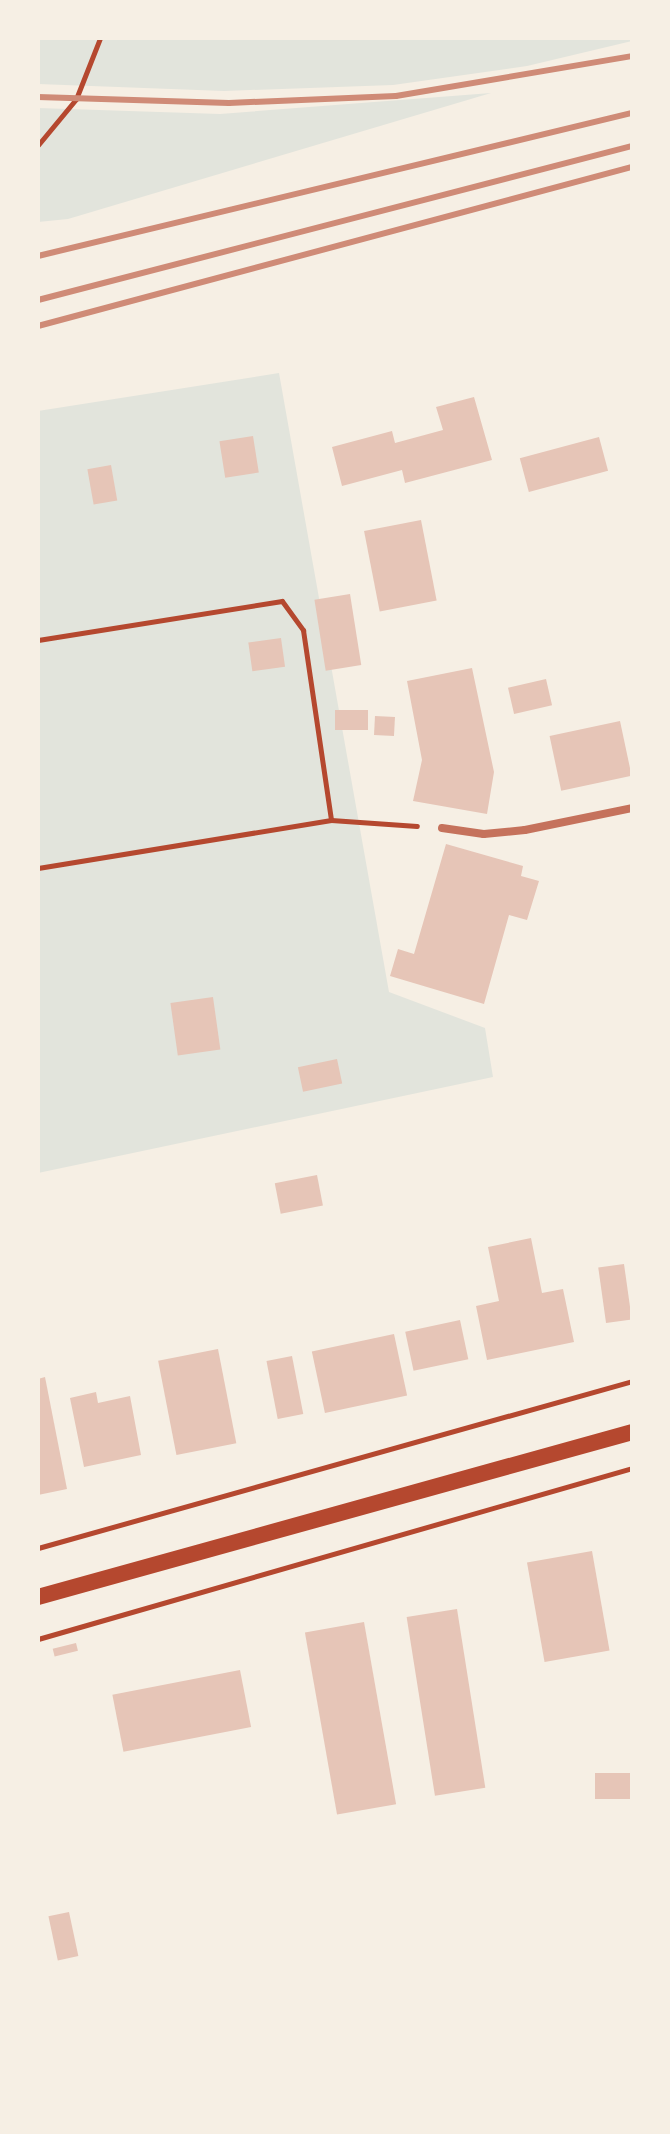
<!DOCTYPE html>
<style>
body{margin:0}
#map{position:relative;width:670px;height:2134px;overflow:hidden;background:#f6efe4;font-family:Bitter,serif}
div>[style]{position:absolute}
.green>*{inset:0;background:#e2e4dc}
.building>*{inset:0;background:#e6c5b7;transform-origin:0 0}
.path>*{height:5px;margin:-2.5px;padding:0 2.5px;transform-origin:2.5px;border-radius:2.5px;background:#b5482f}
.minor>*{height:8px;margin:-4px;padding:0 4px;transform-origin:4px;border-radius:4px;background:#c5725c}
.secondary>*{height:16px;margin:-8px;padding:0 8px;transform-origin:8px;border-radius:8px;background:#b5482f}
.rail>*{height:6px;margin:-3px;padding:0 3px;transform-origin:3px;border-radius:3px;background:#cf8b77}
span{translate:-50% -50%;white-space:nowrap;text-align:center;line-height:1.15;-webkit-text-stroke:6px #f6efe4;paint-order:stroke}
.frame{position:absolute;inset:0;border:40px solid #f6efe4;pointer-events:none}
</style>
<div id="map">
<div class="green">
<i style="clip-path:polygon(38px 38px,632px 38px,632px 41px,527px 66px,393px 85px,224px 91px,38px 84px)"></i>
<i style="clip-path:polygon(491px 93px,68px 219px,38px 222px,38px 108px,220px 114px)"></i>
<i style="clip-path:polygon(279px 373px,389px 992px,485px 1028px,493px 1077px,38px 1173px,38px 411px)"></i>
</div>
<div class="building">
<i style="clip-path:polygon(474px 397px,492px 460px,405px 483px,402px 470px,342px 486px,332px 447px,392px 431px,395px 443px,443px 430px,436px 407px)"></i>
<i style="left:253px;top:436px;width:37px;height:34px;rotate:81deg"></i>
<i style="left:599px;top:437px;width:35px;height:82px;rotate:75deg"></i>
<i style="left:111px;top:465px;width:36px;height:24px;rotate:80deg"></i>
<i style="left:421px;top:520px;width:82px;height:58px;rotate:79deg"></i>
<i style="left:350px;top:594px;width:72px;height:36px;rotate:81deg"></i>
<i style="left:281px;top:638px;width:29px;height:33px;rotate:82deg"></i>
<i style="clip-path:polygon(472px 668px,494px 772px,487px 814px,413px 801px,422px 760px,407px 681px)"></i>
<i style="left:546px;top:679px;width:27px;height:39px;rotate:77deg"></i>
<i style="left:368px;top:710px;width:20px;height:33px;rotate:90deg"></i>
<i style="left:375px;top:716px;width:20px;height:19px;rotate:3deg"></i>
<i style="left:620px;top:721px;width:56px;height:72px;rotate:78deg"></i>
<i style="clip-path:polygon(446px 844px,523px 866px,521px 876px,539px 881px,527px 920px,509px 915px,484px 1004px,390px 976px,398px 949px,414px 954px)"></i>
<i style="left:213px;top:997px;width:53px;height:43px;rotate:82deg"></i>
<i style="left:337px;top:1059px;width:25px;height:40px;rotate:78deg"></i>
<i style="left:317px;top:1175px;width:31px;height:43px;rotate:79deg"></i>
<i style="clip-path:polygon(531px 1238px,542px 1293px,563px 1289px,574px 1342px,487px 1360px,476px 1306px,499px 1301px,488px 1247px)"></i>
<i style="left:624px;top:1264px;width:56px;height:26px;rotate:82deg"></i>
<i style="left:460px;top:1320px;width:40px;height:56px;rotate:78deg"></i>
<i style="left:394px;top:1334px;width:63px;height:84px;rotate:78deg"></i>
<i style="left:218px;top:1349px;width:96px;height:61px;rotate:79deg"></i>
<i style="left:292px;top:1356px;width:59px;height:26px;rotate:79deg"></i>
<i style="clip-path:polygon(45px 1377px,67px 1489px,38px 1495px,38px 1379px)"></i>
<i style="clip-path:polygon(96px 1392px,98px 1403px,130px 1396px,141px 1455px,84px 1467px,70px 1398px)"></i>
<i style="left:592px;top:1551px;width:101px;height:66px;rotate:80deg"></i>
<i style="left:457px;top:1609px;width:181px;height:51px;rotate:81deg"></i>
<i style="left:364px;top:1622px;width:185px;height:60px;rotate:80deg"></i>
<i style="left:76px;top:1643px;width:8px;height:24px;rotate:76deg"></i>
<i style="left:240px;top:1670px;width:58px;height:130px;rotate:79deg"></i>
<i style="left:632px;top:1773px;width:26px;height:37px;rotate:90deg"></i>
<i style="left:69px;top:1912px;width:45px;height:21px;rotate:78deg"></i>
</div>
<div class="path">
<i style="left:38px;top:145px;width:60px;rotate:-50.4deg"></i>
<i style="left:76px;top:99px;width:66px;rotate:-68.5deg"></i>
<i style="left:38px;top:640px;width:247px;rotate:-9.1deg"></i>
<i style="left:282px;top:601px;width:36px;rotate:54deg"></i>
<i style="left:303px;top:630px;width:192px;rotate:81.6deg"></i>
<i style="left:38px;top:868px;width:297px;rotate:-9.3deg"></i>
<i style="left:331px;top:820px;width:86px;rotate:4deg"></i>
<i style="left:38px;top:1548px;width:617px;rotate:-15.7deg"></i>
<i style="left:38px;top:1639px;width:618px;rotate:-16.06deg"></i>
</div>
<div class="minor">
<i style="left:442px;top:828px;width:42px;rotate:8.1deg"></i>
<i style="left:484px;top:834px;width:41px;rotate:-5.6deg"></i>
<i style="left:525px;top:830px;width:109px;rotate:-11.6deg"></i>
</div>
<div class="secondary">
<i style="left:38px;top:1597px;width:616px;rotate:-15.52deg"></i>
</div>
<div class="rail">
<i style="left:38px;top:97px;width:191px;rotate:1.8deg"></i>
<i style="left:229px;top:103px;width:167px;rotate:-2.4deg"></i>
<i style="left:396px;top:96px;width:239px;rotate:-9.6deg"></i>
<i style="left:38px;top:256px;width:611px;rotate:-13.54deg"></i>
<i style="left:38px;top:300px;width:614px;rotate:-14.53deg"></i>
<i style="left:38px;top:326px;width:615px;rotate:-14.99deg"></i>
</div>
<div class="frame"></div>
</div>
